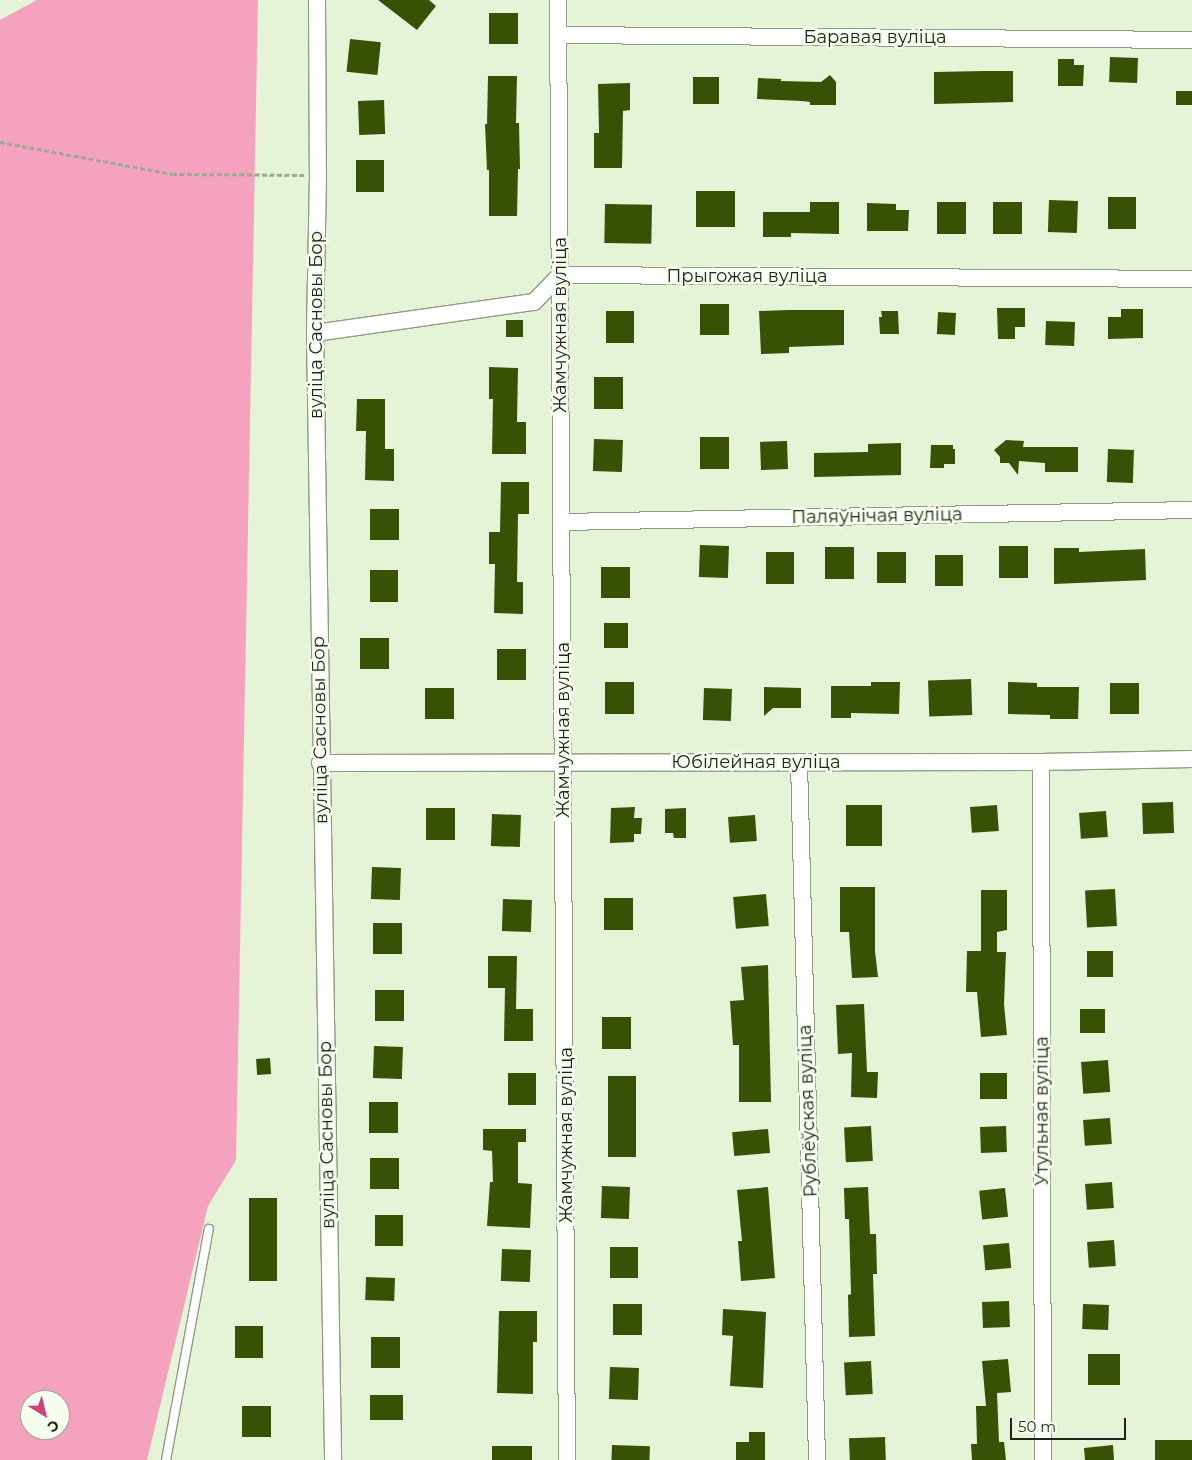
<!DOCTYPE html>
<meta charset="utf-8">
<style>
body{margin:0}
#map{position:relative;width:1192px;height:1460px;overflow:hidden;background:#e5f3d7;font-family:Montserrat,sans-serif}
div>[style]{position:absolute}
.green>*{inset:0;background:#f4a2bd}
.building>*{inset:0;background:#375205;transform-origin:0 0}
.path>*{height:2.5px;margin-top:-1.25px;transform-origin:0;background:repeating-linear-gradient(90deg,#9ea893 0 5px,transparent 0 7.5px)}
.roads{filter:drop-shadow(1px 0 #8e9c81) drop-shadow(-1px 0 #8e9c81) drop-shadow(0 1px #8e9c81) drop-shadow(0 -1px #8e9c81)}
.lane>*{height:8px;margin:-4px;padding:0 4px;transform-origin:4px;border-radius:4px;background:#fff}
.street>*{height:16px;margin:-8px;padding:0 8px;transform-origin:8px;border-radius:8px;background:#fff}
span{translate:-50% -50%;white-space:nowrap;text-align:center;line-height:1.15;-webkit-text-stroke:5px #f6feed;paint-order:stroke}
.street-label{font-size:18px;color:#1f241a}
.north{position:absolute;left:20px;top:1390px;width:50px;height:50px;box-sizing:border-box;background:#f6feed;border:1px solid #a0a799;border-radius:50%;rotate:144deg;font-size:14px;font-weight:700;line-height:20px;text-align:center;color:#1f241a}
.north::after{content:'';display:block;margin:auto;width:18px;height:22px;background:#cd447f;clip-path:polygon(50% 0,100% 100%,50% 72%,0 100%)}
.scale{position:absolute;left:1010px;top:1418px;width:116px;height:22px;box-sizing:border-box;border:2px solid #1f241a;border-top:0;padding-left:6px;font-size:15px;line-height:18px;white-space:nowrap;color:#1f241a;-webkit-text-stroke:4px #f6feed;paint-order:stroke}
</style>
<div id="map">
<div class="green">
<i style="clip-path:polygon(evenodd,37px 0,258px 0,236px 1160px,208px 1206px,147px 1460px,0 1460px,0 20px,37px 0,30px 1400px,60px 1400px,60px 1430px,30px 1430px,30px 1400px)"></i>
</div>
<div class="building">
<i style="clip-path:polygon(378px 0,429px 0,436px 6px,417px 30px)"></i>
<i style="left:489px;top:13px;width:29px;height:31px"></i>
<i style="left:350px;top:39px;width:31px;height:33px;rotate:6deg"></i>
<i style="left:1110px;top:57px;width:28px;height:25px;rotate:2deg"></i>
<i style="clip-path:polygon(1058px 59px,1074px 59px,1074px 65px,1084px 65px,1083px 86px,1058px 86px)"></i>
<i style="clip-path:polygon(985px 71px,1013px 71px,1013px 102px,934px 104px,934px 72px)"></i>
<i style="clip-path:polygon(830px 75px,836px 82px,836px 105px,810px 105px,810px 102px,802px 101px,757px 99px,758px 78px,781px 79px,781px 81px,821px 82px)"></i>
<i style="clip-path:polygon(488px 76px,517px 76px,516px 123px,519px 123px,520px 169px,518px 169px,517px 216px,489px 216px,489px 170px,487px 170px,485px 124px,487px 124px)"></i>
<i style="left:693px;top:77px;width:26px;height:27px"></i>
<i style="clip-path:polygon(630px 83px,630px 110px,623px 111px,622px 168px,594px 168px,594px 133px,599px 133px,598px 84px)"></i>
<i style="left:1176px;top:91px;width:16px;height:14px"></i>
<i style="left:384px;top:100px;width:34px;height:26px;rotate:88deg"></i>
<i style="left:356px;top:160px;width:28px;height:32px"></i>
<i style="left:696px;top:191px;width:39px;height:36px"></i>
<i style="left:1108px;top:197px;width:28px;height:32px"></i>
<i style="left:1049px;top:200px;width:29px;height:32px;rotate:2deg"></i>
<i style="clip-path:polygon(810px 202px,839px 202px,839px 234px,791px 233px,791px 237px,763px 237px,763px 212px,810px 212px)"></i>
<i style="left:937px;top:202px;width:29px;height:32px"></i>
<i style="left:993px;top:202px;width:29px;height:32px"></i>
<i style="clip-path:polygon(867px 203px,896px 204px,896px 210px,909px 210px,908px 231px,867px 231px)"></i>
<i style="left:605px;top:204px;width:47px;height:39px;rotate:1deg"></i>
<i style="left:700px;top:304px;width:29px;height:31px"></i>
<i style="clip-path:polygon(997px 308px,1025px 308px,1025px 327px,1015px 327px,1015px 339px,998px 339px)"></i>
<i style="clip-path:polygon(1121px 309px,1143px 309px,1143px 338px,1108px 339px,1108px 317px,1121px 317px)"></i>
<i style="clip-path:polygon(787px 310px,844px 310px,844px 345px,789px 347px,789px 353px,761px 354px,759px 311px)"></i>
<i style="left:606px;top:311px;width:28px;height:32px"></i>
<i style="clip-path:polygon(881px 311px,898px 311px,899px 334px,880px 334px,879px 317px,882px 317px)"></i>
<i style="left:938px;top:312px;width:18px;height:22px;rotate:3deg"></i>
<i style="left:506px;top:320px;width:17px;height:17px"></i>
<i style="left:1046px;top:321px;width:29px;height:24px;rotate:2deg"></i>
<i style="clip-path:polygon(489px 367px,518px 368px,517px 422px,526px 422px,526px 454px,492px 454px,493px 399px,489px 399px)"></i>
<i style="left:594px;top:377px;width:29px;height:32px"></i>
<i style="clip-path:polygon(357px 399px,385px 399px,385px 449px,394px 449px,394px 481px,365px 480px,366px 431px,356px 431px)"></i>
<i style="left:700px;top:437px;width:29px;height:32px"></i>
<i style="left:594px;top:439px;width:29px;height:32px;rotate:2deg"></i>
<i style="clip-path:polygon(1006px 440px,1024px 441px,1023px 447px,1078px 447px,1078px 472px,1045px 472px,1045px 463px,1019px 461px,1018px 475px,1009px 463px,1000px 463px,1000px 457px,994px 450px)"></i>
<i style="left:787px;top:441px;width:28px;height:27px;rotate:88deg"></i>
<i style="clip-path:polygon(901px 443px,901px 475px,814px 477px,814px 453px,868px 452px,868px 444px)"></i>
<i style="clip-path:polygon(931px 445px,953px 445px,953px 449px,955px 449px,955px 464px,944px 464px,944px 468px,930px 468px)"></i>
<i style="left:1108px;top:449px;width:26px;height:33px;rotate:2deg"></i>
<i style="clip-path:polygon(501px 482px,529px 482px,529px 514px,518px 514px,517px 582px,523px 582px,523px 614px,494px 613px,495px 564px,489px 564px,489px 532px,500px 532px)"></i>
<i style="left:370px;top:509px;width:29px;height:31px"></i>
<i style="left:700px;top:545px;width:29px;height:32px;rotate:2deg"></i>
<i style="left:999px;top:546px;width:29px;height:32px"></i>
<i style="left:825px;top:547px;width:29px;height:32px"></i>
<i style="clip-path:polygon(1054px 548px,1079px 548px,1079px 552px,1145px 549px,1146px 580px,1054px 584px)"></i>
<i style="left:766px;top:552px;width:28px;height:32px"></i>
<i style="left:877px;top:552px;width:29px;height:31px"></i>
<i style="left:935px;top:555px;width:28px;height:31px"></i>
<i style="left:601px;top:567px;width:29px;height:31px"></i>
<i style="left:370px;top:570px;width:28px;height:32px"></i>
<i style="left:604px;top:623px;width:24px;height:25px"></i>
<i style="left:360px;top:638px;width:29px;height:31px"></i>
<i style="left:497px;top:649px;width:29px;height:31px"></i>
<i style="left:971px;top:679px;width:36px;height:43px;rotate:88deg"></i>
<i style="left:605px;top:682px;width:29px;height:32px"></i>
<i style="clip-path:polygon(871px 682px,900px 682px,899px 714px,851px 713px,851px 718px,831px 718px,831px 686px,871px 686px)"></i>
<i style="clip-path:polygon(1008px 682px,1037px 683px,1037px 687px,1079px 687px,1078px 719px,1050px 719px,1050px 715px,1008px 714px)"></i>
<i style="left:1110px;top:683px;width:29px;height:31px"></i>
<i style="clip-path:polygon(764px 687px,801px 688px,801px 708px,773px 708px,764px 716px)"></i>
<i style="left:425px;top:688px;width:29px;height:31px"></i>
<i style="left:704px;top:688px;width:28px;height:32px;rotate:2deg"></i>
<i style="left:1173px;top:802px;width:31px;height:31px;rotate:88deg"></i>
<i style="left:846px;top:805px;width:36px;height:41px"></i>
<i style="left:997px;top:805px;width:26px;height:27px;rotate:86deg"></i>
<i style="clip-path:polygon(635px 807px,634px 818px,642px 818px,641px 834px,634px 834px,634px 842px,610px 843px,611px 808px)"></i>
<i style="left:426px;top:808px;width:29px;height:32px"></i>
<i style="clip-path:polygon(686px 808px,686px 838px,674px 838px,673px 833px,665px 833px,665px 809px)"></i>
<i style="left:1106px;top:811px;width:26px;height:27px;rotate:86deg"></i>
<i style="left:492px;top:814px;width:29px;height:32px;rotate:2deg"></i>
<i style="left:755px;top:815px;width:26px;height:27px;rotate:86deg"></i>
<i style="left:372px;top:867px;width:29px;height:32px;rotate:2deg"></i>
<i style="clip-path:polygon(840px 887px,875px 887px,875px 951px,878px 977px,852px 978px,849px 932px,840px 932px)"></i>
<i style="left:1115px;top:889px;width:37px;height:30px;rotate:87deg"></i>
<i style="clip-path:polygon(981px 890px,1007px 890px,1007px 930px,997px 932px,997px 952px,1006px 952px,1004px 1004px,1007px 1035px,981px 1037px,977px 992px,966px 992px,967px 951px,981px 951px)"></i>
<i style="left:766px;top:894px;width:32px;height:33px;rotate:85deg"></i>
<i style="left:604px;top:898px;width:29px;height:32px"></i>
<i style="left:503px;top:899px;width:29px;height:32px;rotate:2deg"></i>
<i style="left:373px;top:923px;width:29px;height:31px"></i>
<i style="left:1087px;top:951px;width:26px;height:26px"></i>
<i style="clip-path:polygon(488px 956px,517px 956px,516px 1009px,533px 1009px,533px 1041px,504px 1041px,505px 988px,488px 988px)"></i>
<i style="clip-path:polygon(768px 965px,771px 1102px,739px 1102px,739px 1045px,733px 1045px,730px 1001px,744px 1000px,741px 967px)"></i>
<i style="left:375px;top:990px;width:29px;height:31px"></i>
<i style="clip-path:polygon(864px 1004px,867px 1072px,878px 1072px,877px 1098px,851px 1097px,852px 1053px,838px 1054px,836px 1005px)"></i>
<i style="left:1080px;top:1009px;width:25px;height:24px"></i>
<i style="left:602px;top:1017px;width:29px;height:32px"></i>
<i style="left:374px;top:1046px;width:29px;height:32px;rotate:2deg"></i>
<i style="left:270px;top:1058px;width:16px;height:14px;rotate:86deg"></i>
<i style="left:1108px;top:1060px;width:32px;height:27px;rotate:86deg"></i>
<i style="left:508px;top:1073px;width:28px;height:32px"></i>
<i style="left:1007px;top:1073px;width:26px;height:27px;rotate:90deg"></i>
<i style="left:608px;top:1076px;width:28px;height:81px"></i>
<i style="left:369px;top:1102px;width:29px;height:31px"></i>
<i style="left:1110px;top:1118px;width:26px;height:27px;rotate:86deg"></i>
<i style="left:871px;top:1126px;width:35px;height:27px;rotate:87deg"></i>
<i style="left:1006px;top:1126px;width:26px;height:26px;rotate:88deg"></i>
<i style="clip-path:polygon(483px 1129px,526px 1129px,526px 1142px,518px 1142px,518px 1183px,532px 1184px,530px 1228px,487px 1226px,490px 1182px,493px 1182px,492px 1151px,483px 1150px)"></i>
<i style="left:768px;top:1129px;width:24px;height:36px;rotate:85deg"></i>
<i style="left:370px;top:1158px;width:29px;height:31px"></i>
<i style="left:1112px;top:1182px;width:26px;height:27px;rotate:86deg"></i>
<i style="left:602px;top:1186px;width:28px;height:32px;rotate:2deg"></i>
<i style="clip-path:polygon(768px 1187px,775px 1278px,741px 1281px,738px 1241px,742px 1241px,737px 1190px)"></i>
<i style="clip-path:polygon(868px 1187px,870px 1234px,876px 1234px,877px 1274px,873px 1274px,875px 1336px,849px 1337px,848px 1295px,851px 1294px,849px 1219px,845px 1219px,844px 1188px)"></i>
<i style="left:1005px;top:1188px;width:29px;height:26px;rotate:84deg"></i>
<i style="left:249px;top:1198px;width:28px;height:83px"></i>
<i style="left:375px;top:1215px;width:28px;height:31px"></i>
<i style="left:1114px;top:1240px;width:26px;height:27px;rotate:86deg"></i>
<i style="left:1009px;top:1243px;width:25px;height:26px;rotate:85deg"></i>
<i style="left:610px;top:1247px;width:28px;height:31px"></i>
<i style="left:502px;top:1249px;width:29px;height:32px;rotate:2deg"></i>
<i style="left:366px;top:1277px;width:29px;height:23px;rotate:2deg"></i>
<i style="left:1009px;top:1301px;width:26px;height:27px;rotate:88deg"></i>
<i style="left:613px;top:1304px;width:29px;height:31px"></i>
<i style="left:1083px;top:1304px;width:26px;height:25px;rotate:2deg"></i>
<i style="clip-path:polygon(723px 1309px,766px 1312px,763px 1388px,730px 1386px,733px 1336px,722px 1335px)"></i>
<i style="clip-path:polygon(499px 1311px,537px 1311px,537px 1342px,533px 1342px,533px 1394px,497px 1393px)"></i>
<i style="left:235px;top:1326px;width:28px;height:32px"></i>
<i style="left:371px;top:1337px;width:29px;height:31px"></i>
<i style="left:1088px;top:1354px;width:32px;height:31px"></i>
<i style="clip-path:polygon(1008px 1359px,1011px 1392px,997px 1393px,999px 1442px,1004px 1442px,1006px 1460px,972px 1460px,971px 1444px,977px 1444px,976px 1406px,986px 1406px,982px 1361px)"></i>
<i style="left:871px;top:1361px;width:33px;height:27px;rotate:87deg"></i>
<i style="left:610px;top:1367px;width:29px;height:32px;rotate:2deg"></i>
<i style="left:370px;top:1395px;width:33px;height:25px"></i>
<i style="left:242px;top:1406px;width:29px;height:31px"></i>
<i style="clip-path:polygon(749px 1432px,765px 1432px,765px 1460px,736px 1460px,736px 1442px,749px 1442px)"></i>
<i style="left:885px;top:1437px;width:23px;height:36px;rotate:88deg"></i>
<i style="left:1192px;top:1440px;width:20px;height:37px;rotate:90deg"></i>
<i style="left:612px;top:1445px;width:38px;height:15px;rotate:2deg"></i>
<i style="clip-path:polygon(1113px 1445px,1114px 1460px,1085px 1460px,1084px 1448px)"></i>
<i style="left:492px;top:1446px;width:40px;height:14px"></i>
</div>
<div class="path">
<i style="left:0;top:142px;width:175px;rotate:10.5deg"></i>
<i style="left:172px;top:174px;width:132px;rotate:0.4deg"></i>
</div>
<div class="roads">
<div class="lane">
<i style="left:166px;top:1460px;width:235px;rotate:-79.5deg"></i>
</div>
<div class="street">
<i style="left:317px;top:0;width:175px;rotate:89.7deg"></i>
<i style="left:318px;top:175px;width:158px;rotate:91.1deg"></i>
<i style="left:315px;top:333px;width:1127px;rotate:89.08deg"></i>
<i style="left:558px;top:0;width:1460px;rotate:89.65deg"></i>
<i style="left:558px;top:35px;width:634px;rotate:0.45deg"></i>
<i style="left:315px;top:333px;width:221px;rotate:-8.1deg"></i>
<i style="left:534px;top:302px;width:37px;rotate:-46deg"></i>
<i style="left:560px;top:275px;width:632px;rotate:0.36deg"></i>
<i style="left:562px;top:522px;width:630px;rotate:-1.09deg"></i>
<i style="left:799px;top:762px;width:698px;rotate:88.52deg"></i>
<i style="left:1041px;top:762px;width:698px;rotate:89.84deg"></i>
<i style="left:320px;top:763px;width:721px;rotate:-0.08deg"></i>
<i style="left:1041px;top:762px;width:151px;rotate:-1.1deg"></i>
</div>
</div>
<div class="street-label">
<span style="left:875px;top:37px">Баравая вуліца</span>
<span style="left:747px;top:276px">Прыгожая вуліца</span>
<span style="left:316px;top:325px;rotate:-90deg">вуліца Сасновы Бор</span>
<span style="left:560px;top:325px;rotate:-90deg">Жамчужная вуліца</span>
<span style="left:877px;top:516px;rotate:-1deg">Паляўнічая вуліца</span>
<span style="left:320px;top:730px;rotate:-91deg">вуліца Сасновы Бор</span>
<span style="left:563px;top:730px;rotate:-90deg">Жамчужная вуліца</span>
<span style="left:756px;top:762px">Юбілейная вуліца</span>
<span style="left:808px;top:1111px;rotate:-92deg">Рублёўская вуліца</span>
<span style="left:1042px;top:1111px;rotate:-90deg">Утульная вуліца</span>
<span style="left:327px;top:1135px;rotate:-91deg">вуліца Сасновы Бор</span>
<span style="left:566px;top:1135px;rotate:-90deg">Жамчужная вуліца</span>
</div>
<div class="north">С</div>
<div class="scale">50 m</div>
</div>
